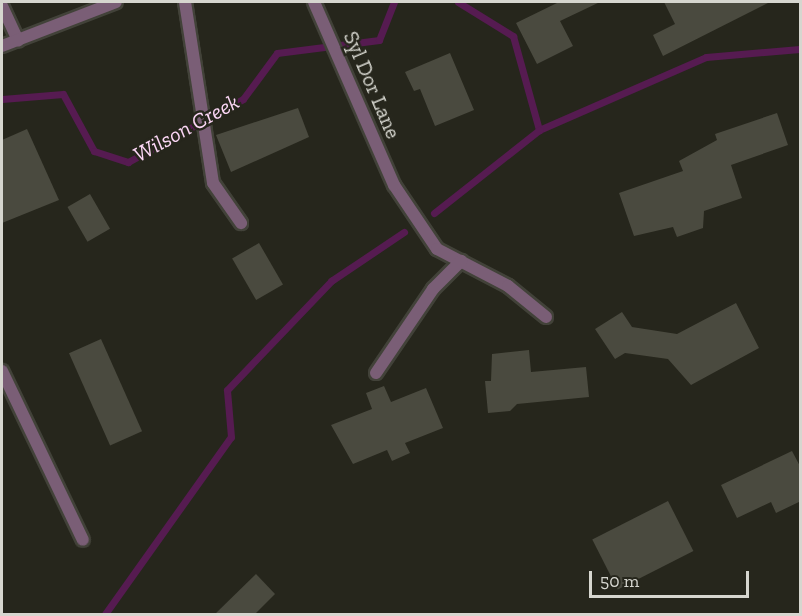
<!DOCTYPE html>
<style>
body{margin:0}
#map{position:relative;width:802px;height:616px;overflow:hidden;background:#26261c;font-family:"Zilla Slab",serif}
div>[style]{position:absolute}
.stream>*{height:7px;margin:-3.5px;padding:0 3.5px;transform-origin:3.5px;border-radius:3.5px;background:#561b51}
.building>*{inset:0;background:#4a4a3f;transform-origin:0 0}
.roads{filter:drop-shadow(2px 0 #424239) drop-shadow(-2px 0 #424239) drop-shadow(0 2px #424239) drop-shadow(0 -2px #424239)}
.service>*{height:12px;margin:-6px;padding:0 6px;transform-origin:6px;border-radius:6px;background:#7a5e76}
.minor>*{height:12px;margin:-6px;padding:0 6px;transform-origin:6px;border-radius:6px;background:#7a5e76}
span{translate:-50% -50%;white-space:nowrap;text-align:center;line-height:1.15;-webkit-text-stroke:5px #26261c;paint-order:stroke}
.street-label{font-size:21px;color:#d6d6cf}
.water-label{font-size:22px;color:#fcd7f6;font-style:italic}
.frame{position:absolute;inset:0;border:3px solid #d6d6cf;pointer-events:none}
.scale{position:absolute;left:589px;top:571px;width:160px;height:27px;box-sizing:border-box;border:3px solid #d6d6cf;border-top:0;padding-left:8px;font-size:18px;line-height:21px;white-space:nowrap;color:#d6d6cf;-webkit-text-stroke:4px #26261c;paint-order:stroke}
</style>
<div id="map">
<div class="stream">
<i style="left:458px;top:2px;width:65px;rotate:31.7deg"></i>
<i style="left:513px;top:36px;width:98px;rotate:74.5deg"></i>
<i style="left:539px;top:130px;width:182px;rotate:-23.6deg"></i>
<i style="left:706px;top:57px;width:94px;rotate:-4.9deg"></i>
<i style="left:2px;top:99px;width:61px;rotate:-4.7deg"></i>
<i style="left:63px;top:94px;width:65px;rotate:61.5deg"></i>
<i style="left:94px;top:151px;width:36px;rotate:18deg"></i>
<i style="left:128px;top:162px;width:131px;rotate:-28.7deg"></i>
<i style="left:243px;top:99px;width:57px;rotate:-53.5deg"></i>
<i style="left:277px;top:53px;width:103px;rotate:-7.3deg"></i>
<i style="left:379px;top:40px;width:41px;rotate:-68.5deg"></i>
<i style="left:434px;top:213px;width:134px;rotate:-38.3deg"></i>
<i style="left:105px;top:614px;width:217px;rotate:-54.6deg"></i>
<i style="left:231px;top:437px;width:47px;rotate:-94.9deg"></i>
<i style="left:227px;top:390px;width:151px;rotate:-46.3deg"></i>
<i style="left:331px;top:281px;width:88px;rotate:-33.9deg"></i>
</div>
<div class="building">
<i style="clip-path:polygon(559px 2px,600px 2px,560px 21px,573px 46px,537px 64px,516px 23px)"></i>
<i style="clip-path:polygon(664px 2px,770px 2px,663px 56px,653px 35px,675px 24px)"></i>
<i style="clip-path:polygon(450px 53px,474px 110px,435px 126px,420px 89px,414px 91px,405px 72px)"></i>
<i style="clip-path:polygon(298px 108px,309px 137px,231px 172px,216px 135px)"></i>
<i style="clip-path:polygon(777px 113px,788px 145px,731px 165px,742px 198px,704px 211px,703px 228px,677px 237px,673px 227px,634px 236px,619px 193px,683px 171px,679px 161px,717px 140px,715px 134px)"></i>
<i style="clip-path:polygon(27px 129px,59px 200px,2px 223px,2px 140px)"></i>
<i style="left:90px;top:194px;width:40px;height:26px;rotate:60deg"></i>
<i style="left:259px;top:243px;width:48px;height:31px;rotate:60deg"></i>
<i style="clip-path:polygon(736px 303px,759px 348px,691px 385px,668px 359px,625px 353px,615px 359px,595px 329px,622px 312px,632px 327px,677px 334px)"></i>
<i style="left:101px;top:339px;width:101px;height:35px;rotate:66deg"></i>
<i style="clip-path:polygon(529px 350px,531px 372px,586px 367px,589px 397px,517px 404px,510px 411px,488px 413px,485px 381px,491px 381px,492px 354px)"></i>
<i style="clip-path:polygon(384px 386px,391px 402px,426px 388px,443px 428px,405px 443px,410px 453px,392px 461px,387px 450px,353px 464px,331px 425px,372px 409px,366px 393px)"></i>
<i style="clip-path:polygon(792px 451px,801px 468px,801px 501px,776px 513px,771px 502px,737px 518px,721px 485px)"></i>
<i style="left:668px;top:501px;width:56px;height:85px;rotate:63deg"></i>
<i style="clip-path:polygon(256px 574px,275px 594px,254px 615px,214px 615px)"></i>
</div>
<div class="roads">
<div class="service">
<i style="left:185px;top:2px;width:183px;rotate:81.2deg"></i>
<i style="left:213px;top:183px;width:49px;rotate:55deg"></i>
<i style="left:2px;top:6px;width:38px;rotate:65deg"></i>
<i style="left:394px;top:185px;width:77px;rotate:56.1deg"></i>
<i style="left:437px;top:249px;width:80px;rotate:27.5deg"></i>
<i style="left:508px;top:286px;width:49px;rotate:39.2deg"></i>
<i style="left:2px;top:371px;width:187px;rotate:64.4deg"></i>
<i style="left:376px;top:373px;width:102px;rotate:-55.8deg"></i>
<i style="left:433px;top:289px;width:40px;rotate:-45deg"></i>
</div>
<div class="minor">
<i style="left:314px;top:2px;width:200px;rotate:66.4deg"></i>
<i style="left:2px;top:46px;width:122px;rotate:-21.1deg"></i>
</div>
</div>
<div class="street-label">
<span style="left:372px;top:85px;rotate:67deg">Syl Dor Lane</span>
</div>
<div class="water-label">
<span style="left:186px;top:128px;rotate:-29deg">Wilson Creek</span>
</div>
<div class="frame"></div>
<div class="scale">50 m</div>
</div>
